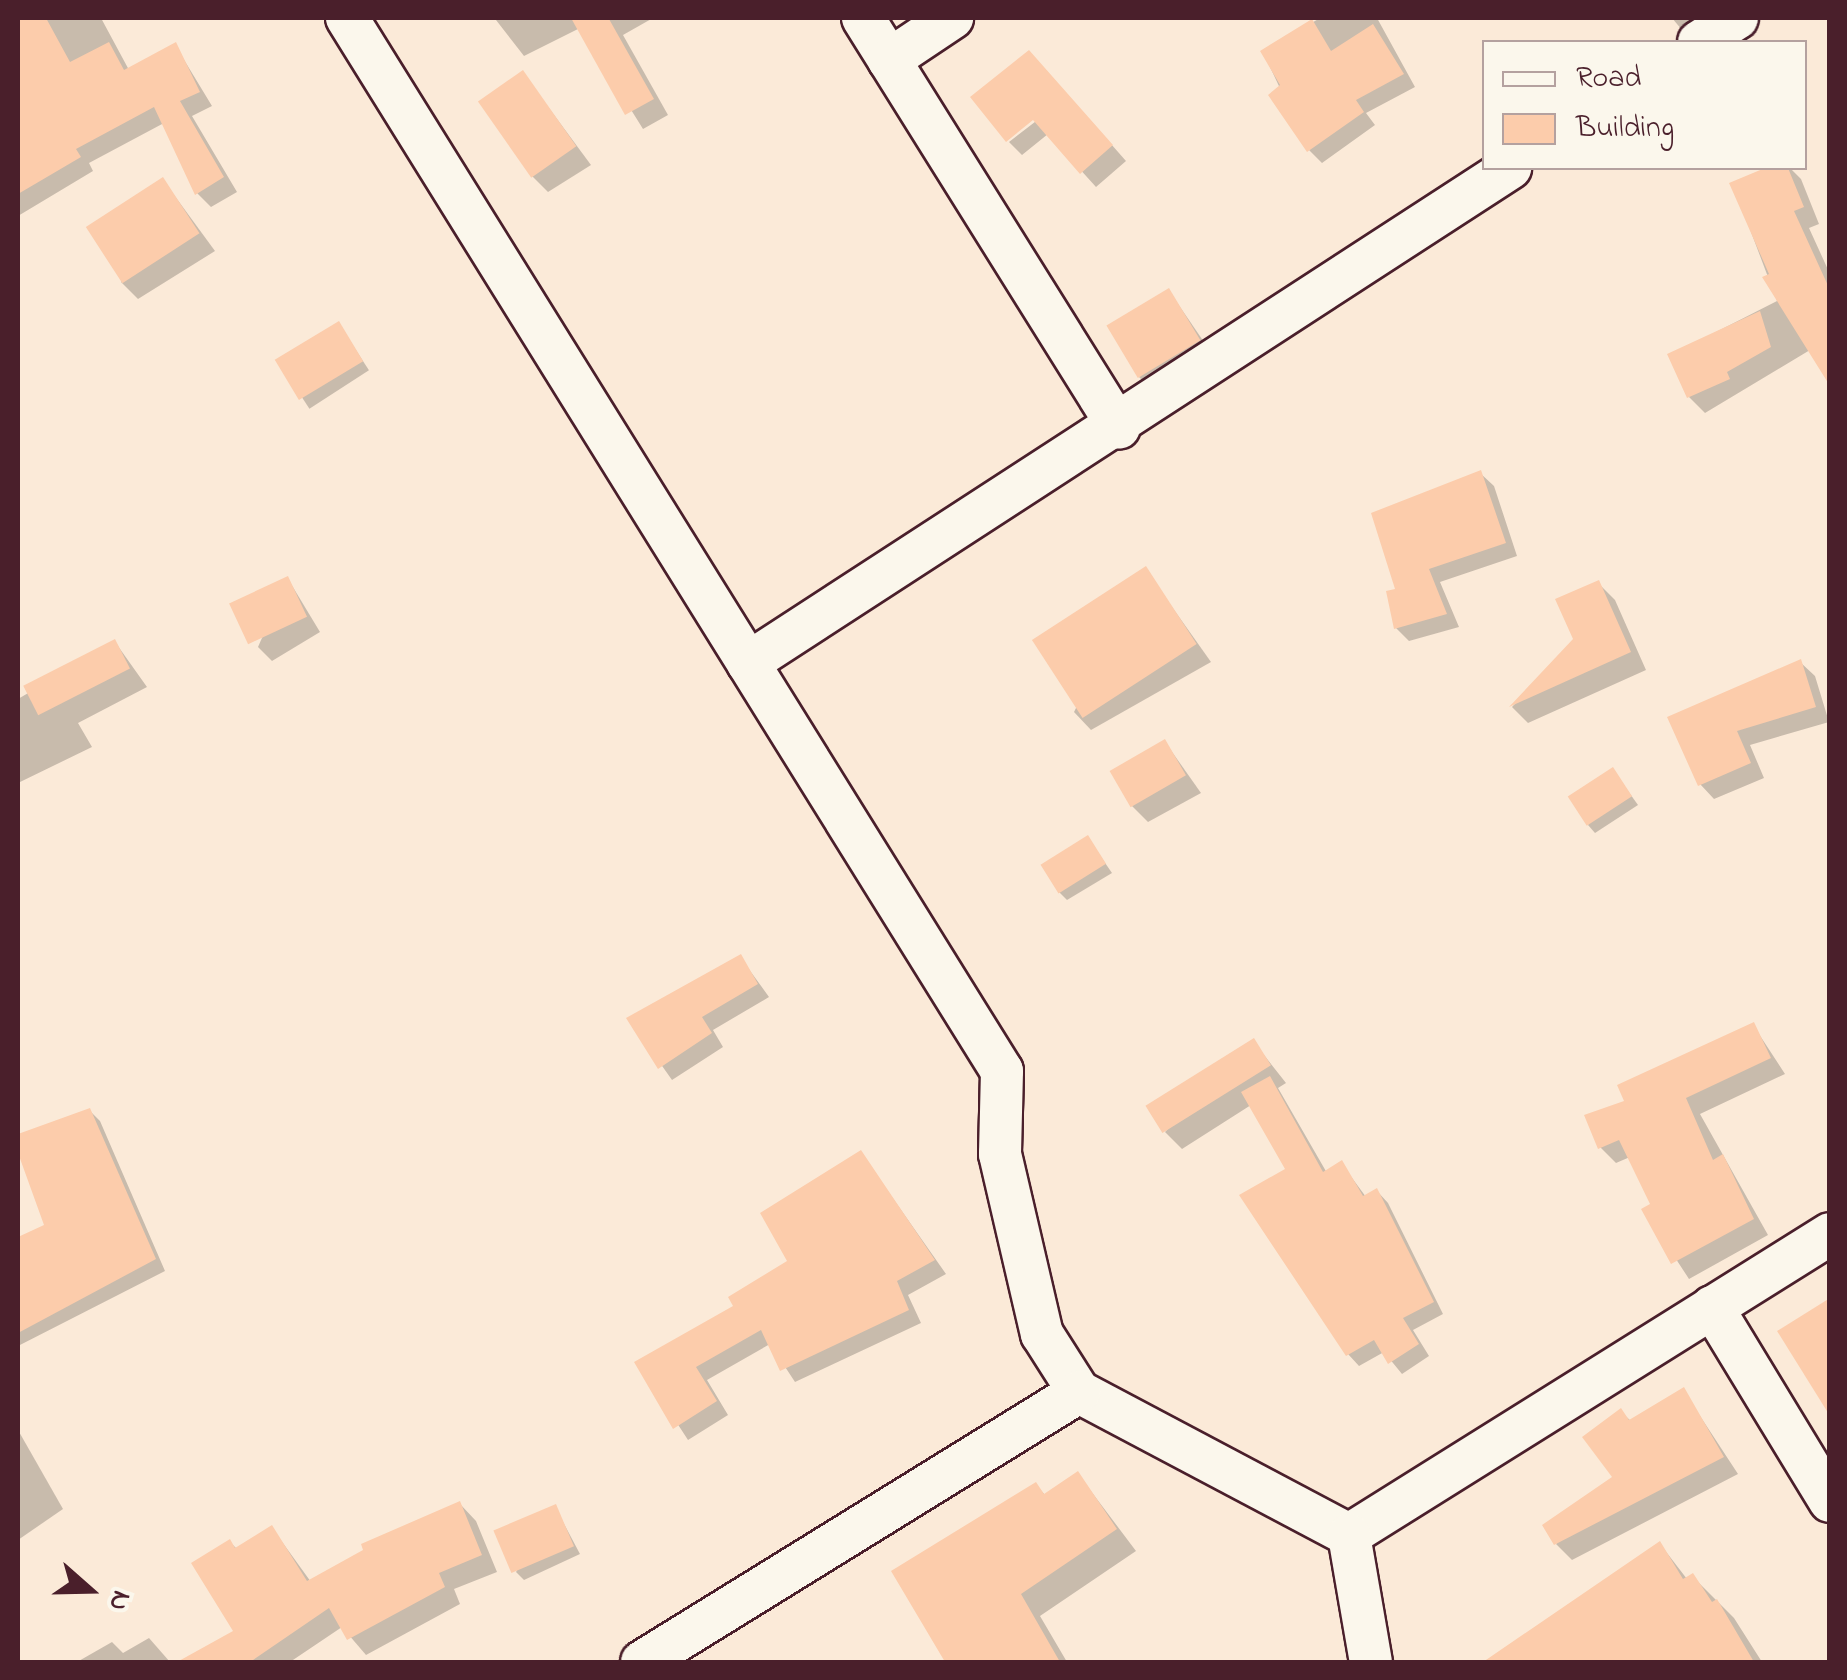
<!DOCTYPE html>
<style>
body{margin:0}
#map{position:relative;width:1847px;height:1680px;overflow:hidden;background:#fbead8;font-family:"Indie Flower",sans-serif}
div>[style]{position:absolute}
.shadow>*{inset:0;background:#0003;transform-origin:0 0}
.building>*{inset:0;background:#fcccab;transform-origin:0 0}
.roads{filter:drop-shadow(2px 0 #4a1f2b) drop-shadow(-2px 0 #4a1f2b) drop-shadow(0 2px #4a1f2b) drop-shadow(0 -2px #4a1f2b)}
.street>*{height:42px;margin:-21px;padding:0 21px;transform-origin:21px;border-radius:21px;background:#fbf7ec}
span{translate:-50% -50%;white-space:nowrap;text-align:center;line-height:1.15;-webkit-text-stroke:9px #fbf7ec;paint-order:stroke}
.frame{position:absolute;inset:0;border:20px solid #4a1f2b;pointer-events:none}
.legend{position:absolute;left:1482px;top:40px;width:325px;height:130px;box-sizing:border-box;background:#fbf7ec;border:2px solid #b4a19f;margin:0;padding:12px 18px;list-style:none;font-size:30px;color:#4a1f2b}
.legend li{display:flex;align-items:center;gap:20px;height:50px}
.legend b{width:50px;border:2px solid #b4a19f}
.north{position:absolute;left:40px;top:1540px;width:100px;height:100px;-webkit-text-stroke:8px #fbf7ec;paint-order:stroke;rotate:110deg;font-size:28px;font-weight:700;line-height:40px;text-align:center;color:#4a1f2b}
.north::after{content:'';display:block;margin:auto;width:35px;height:45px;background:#4a1f2b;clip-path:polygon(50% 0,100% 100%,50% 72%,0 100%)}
</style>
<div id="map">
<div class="shadow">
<i style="clip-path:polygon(18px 18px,101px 18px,129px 70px,175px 45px,212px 106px,192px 116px,237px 192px,211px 207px,197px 193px,164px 123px,89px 163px,93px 171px,18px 216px,18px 107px,49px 88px,18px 31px)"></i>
<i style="clip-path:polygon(653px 18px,623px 35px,668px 115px,643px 129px,580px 28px,524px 56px,496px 20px)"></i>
<i style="clip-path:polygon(1320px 18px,1377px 18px,1415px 87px,1366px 113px,1375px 125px,1322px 163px,1309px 150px,1263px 52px)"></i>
<i style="clip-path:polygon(1672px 18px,1736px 18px,1692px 42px)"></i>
<i style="clip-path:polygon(1044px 68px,1126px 161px,1096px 187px,1048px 134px,1022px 155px,1009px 142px,1044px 115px)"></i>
<i style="clip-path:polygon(523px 73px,591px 165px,548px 192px,531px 175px)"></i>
<i style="clip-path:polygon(1772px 168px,1790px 168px,1801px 179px,1819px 224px,1809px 228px,1830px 274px,1830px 381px,1810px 350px,1705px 413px,1689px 397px,1671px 355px,1777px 301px,1733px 184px)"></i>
<i style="clip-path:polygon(163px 180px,215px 251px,138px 299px,121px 282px)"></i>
<i style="clip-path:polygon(1169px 291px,1215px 358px,1156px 394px,1139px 377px)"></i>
<i style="left:339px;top:324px;width:55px;height:71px;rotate:57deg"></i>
<i style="clip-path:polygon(1480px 473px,1494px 486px,1517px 556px,1440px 582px,1459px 627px,1409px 641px,1396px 628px,1398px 591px)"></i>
<i style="clip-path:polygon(1145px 569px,1211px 662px,1091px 730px,1074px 712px)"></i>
<i style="clip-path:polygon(288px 579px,320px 632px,272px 661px,258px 647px)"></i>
<i style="clip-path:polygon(1598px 583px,1615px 600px,1646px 670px,1528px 723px,1512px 707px,1576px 639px)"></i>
<i style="clip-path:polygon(115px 642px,147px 687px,78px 723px,92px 747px,18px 783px,18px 699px)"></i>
<i style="clip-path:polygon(1800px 662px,1815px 676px,1829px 722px,1750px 745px,1764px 778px,1714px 799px,1700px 784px,1671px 718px)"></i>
<i style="clip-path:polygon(1165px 742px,1201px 793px,1148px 822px,1131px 805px)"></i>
<i style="clip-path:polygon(1613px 770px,1638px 805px,1595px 833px,1588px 825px)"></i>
<i style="clip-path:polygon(1088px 838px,1112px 873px,1067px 900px,1059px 892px)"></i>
<i style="clip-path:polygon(740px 957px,769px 997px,713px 1030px,723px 1047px,672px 1080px,629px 1019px)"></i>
<i style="clip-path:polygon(1753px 1025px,1785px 1074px,1700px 1114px,1768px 1235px,1689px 1279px,1644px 1210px,1654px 1205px,1630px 1157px,1616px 1163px,1600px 1147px,1627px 1102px)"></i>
<i style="clip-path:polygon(1253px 1041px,1286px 1083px,1278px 1088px,1327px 1173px,1341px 1163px,1366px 1197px,1377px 1191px,1388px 1203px,1443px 1314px,1413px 1330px,1429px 1356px,1402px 1374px,1384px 1352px,1359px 1366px,1348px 1354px,1288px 1170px,1251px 1105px,1182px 1149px,1165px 1132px)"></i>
<i style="clip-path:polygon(89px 1110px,100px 1121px,165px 1271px,18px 1346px,18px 1239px,47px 1227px,18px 1137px)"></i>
<i style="clip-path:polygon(861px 1153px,946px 1274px,908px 1295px,921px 1323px,795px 1382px,770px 1344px,707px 1380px,728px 1415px,688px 1440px,638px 1363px,736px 1307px,791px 1262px)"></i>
<i style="clip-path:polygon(1683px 1390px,1738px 1474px,1572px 1560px,1556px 1544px,1615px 1477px,1621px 1412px,1631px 1421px)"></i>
<i style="clip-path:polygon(18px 1430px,63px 1509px,18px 1540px)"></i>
<i style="clip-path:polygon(1078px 1474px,1136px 1551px,1040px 1616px,1067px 1662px,947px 1662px,895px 1571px,1036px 1485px,1046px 1496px)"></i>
<i style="clip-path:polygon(460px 1504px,476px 1521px,497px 1572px,454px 1589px,460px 1604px,366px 1655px,342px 1627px,290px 1662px,182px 1662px,237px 1632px,230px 1542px,237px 1549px,272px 1528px,311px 1582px)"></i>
<i style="clip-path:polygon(555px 1507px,580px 1554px,524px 1580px,516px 1572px)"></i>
<i style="clip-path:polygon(1660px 1544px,1687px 1579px,1692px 1576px,1734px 1618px,1762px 1662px,1520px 1662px,1509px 1647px)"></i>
<i style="clip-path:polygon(149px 1638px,170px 1662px,77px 1662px,112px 1642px,123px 1653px)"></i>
</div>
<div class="building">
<i style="clip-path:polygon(18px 18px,46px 18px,70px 62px,109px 42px,124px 70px,176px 42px,200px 92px,180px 101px,224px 177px,195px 195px,154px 107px,76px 149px,81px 157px,18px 194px)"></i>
<i style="clip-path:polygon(571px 18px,609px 19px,654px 99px,625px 115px)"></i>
<i style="clip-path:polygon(1312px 19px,1331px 51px,1373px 24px,1404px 74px,1356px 100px,1364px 112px,1307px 152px,1268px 95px,1280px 85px,1260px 51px)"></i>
<i style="clip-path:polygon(1029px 50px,1113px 145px,1080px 174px,1033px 120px,1006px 142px,970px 97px)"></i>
<i style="left:523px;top:70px;width:93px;height:55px;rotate:55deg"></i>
<i style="clip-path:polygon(1765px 168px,1788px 168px,1804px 207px,1794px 211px,1830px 290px,1830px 386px,1762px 277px,1769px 274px,1729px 183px)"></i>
<i style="left:163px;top:177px;width:67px;height:92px;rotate:57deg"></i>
<i style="left:1169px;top:288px;width:61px;height:73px;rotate:59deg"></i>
<i style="clip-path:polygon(1760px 311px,1771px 347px,1727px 372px,1730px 379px,1687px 398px,1667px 354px)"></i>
<i style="left:339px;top:321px;width:47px;height:75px;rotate:59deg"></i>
<i style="clip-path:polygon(1481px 470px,1506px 543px,1429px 569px,1447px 614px,1394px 629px,1386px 591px,1395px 589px,1371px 513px)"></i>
<i style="left:1146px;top:566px;width:93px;height:136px;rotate:57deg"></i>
<i style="left:288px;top:576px;width:45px;height:65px;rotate:65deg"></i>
<i style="clip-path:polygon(1599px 580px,1631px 652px,1509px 707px,1573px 639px,1555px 599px)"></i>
<i style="left:115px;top:639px;width:33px;height:103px;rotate:63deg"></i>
<i style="clip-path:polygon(1801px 659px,1816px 707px,1737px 731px,1751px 763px,1698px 786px,1667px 717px)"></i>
<i style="left:1165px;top:739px;width:42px;height:64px;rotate:60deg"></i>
<i style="left:1613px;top:767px;width:35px;height:54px;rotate:57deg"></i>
<i style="left:1088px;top:835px;width:34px;height:56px;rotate:58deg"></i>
<i style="clip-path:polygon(741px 954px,758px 984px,702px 1017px,712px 1033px,658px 1069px,626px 1018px)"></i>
<i style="clip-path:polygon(1754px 1022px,1771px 1058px,1686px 1098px,1713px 1160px,1723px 1154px,1754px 1219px,1671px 1264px,1641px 1209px,1650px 1204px,1619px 1140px,1598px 1149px,1584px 1115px,1624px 1101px,1617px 1085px)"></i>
<i style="left:1254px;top:1038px;width:32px;height:128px;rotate:58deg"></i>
<i style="clip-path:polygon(1270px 1076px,1323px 1172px,1342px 1160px,1363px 1196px,1377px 1188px,1434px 1302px,1403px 1318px,1419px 1344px,1388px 1364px,1374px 1340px,1346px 1356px,1239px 1195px,1285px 1169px,1241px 1092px)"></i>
<i style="clip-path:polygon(90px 1108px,156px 1259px,18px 1333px,18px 1237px,44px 1225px,18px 1153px,18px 1134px)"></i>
<i style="clip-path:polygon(861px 1150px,935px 1260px,897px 1281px,909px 1310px,780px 1371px,761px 1330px,696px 1367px,717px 1401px,673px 1429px,634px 1362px,733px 1306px,728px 1297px,787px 1261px,760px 1213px)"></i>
<i style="clip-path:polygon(1830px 1298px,1830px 1416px,1777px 1331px)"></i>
<i style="clip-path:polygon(1684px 1387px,1724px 1457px,1554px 1545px,1542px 1525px,1612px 1477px,1582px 1437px,1621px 1408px,1629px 1420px)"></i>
<i style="clip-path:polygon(1078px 1471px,1117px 1529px,1021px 1594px,1060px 1662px,945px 1662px,891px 1571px,1036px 1482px,1044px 1494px)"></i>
<i style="clip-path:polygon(460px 1501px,482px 1555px,439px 1573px,445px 1587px,347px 1640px,329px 1608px,250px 1662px,177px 1662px,233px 1631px,191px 1563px,230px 1539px,235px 1548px,272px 1525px,307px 1581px,363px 1550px,361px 1544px)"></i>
<i style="left:556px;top:1504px;width:46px;height:68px;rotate:67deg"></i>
<i style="clip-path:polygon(1660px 1541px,1683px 1579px,1693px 1573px,1712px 1602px,1717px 1599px,1754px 1662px,1483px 1662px)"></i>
</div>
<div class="roads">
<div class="street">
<i style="left:347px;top:18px;width:1240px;rotate:58.12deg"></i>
<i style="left:1002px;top:1071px;width:83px;rotate:91.4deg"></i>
<i style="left:1000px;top:1154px;width:185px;rotate:76.9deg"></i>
<i style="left:1042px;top:1334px;width:69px;rotate:57.5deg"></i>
<i style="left:1079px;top:1392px;width:306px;rotate:27.9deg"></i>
<i style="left:863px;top:18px;width:483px;rotate:58deg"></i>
<i style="left:1699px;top:42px;width:45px;rotate:-32.3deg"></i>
<i style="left:889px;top:60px;width:76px;rotate:-33.7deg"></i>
<i style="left:748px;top:663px;width:909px;rotate:-33.01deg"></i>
<i style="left:1712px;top:1307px;width:227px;rotate:58.7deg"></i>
<i style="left:1349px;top:1535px;width:567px;rotate:-32.04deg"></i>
<i style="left:1349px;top:1535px;width:129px;rotate:80.2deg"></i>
<i style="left:642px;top:1662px;width:514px;rotate:-31.71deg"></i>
</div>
</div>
<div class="frame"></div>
<ul class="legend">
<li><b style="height:12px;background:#fbf7ec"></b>Road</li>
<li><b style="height:28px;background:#fcccab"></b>Building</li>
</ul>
<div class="north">N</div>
</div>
